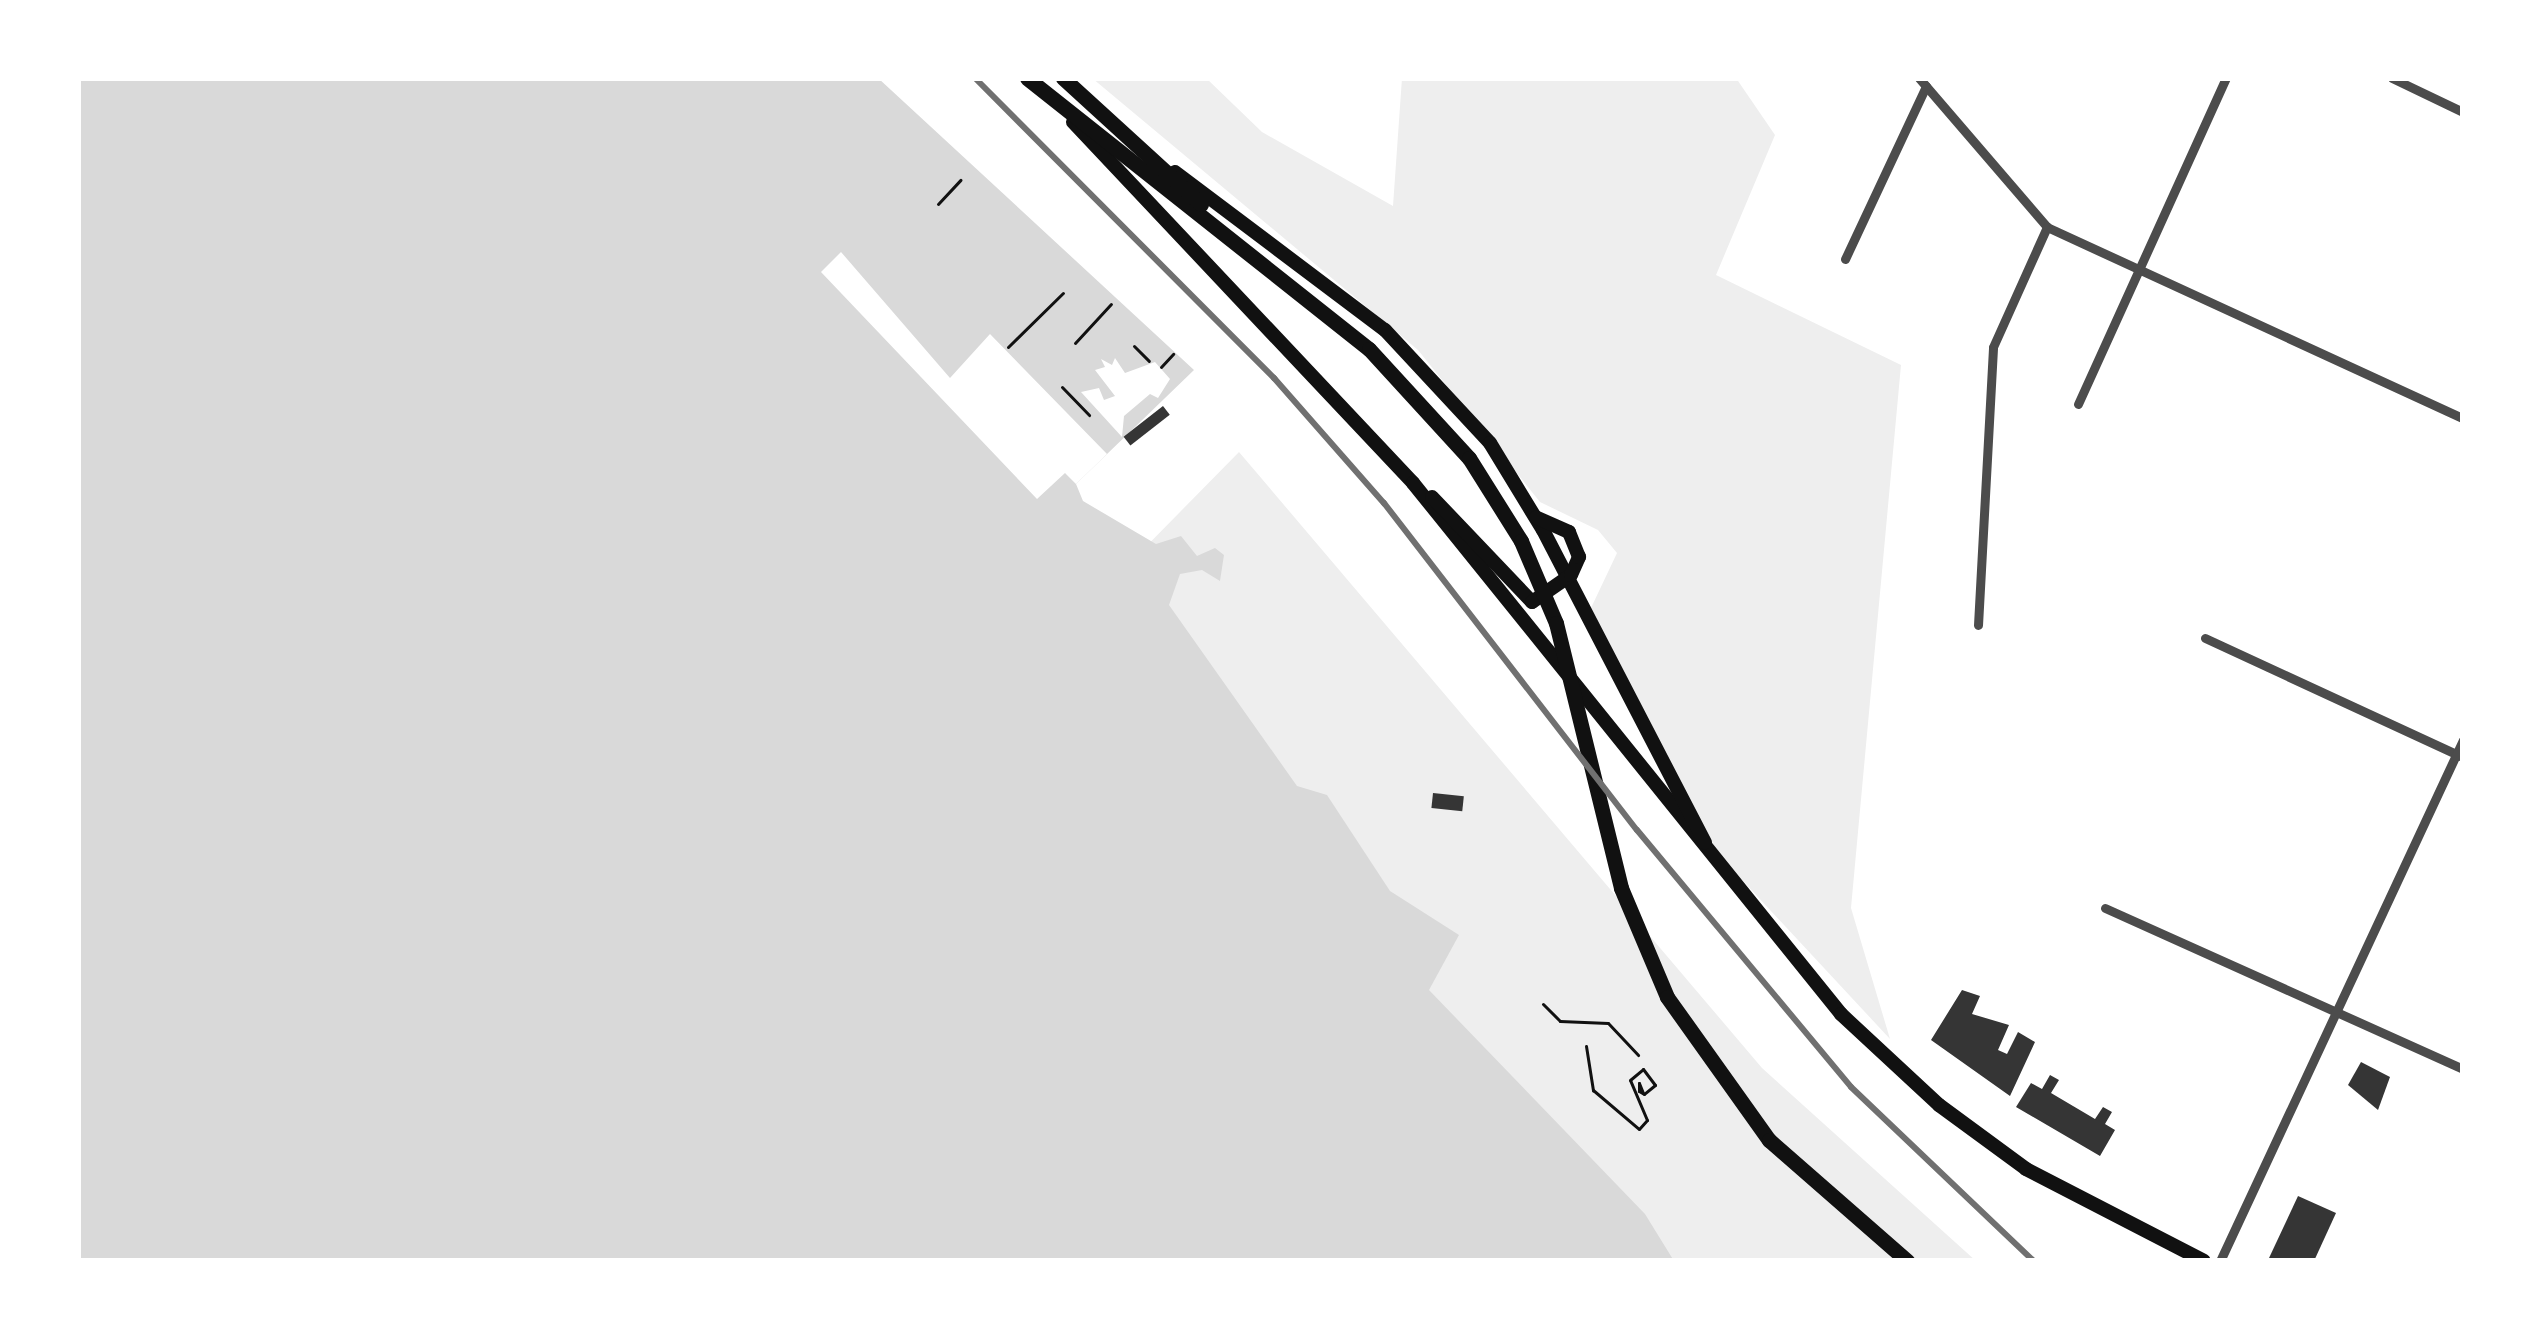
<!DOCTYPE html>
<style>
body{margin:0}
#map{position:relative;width:2541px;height:1339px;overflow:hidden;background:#fff;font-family:Jost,sans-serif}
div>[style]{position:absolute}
.green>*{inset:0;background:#eee}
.water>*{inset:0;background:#d9d9d9}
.pier>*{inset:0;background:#fff}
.building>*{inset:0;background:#353535;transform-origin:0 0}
.path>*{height:3px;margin:-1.5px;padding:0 1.5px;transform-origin:1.5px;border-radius:1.5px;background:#111}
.minor>*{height:9px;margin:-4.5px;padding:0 4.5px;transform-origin:4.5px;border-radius:4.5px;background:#4c4c4c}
.secondary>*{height:14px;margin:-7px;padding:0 7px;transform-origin:7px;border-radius:7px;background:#111}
.trunk>*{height:15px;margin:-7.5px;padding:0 7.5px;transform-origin:7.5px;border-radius:7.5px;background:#111}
.rail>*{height:6px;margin:-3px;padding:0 3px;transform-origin:3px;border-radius:3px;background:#707070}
span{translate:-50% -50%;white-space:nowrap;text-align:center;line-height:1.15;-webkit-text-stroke:9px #fff;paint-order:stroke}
.frame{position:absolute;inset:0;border:81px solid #fff;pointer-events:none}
</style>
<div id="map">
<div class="green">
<i style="clip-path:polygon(1092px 78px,1206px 78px,1262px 132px,1393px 206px,1402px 78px,1736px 78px,1775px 135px,1716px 275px,1901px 365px,1851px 908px,1890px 1039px,1718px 854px,1591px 608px,1617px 553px,1598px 530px,1540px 502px,1418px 350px)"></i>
<i style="clip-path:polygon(1239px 452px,1762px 1068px,1976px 1261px,1590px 1261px,1120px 573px)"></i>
</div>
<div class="water">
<i style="clip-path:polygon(78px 78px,878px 78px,1194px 370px,1076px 484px,1083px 501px,1156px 544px,1181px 536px,1197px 556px,1215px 548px,1224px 555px,1220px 581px,1202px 570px,1180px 574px,1169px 605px,1297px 786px,1327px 795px,1390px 891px,1459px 935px,1429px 990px,1645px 1214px,1674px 1261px,78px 1261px)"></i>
</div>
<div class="pier">
<i style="clip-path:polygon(841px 252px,950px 378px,990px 334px,1107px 454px,1076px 484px,1065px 473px,1037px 499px,821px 272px)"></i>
<i style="clip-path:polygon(1115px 358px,1125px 373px,1155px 362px,1170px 379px,1158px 398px,1150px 394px,1124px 416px,1122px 437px,1081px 392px,1099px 388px,1104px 400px,1115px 396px,1095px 370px,1105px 367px,1101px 359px,1112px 365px)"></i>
</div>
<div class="building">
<i style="left:1163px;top:406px;width:11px;height:50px;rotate:52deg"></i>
<i style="left:1433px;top:793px;width:31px;height:15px;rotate:6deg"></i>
<i style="clip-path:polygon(1962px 990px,1980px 996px,1972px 1014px,2009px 1025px,1998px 1050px,2007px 1054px,2018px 1032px,2035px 1042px,2010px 1096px,1931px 1040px)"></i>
<i style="clip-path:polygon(2361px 1062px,2390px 1077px,2378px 1110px,2348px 1085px)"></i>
<i style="clip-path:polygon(2050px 1075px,2059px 1080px,2051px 1093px,2095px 1119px,2103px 1107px,2112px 1112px,2105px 1124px,2115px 1130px,2100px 1156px,2016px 1107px,2031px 1083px,2042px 1089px)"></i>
<i style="clip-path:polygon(2298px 1196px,2336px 1213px,2314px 1261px,2276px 1261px,2269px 1258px)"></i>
</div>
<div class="path">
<i style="left:938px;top:204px;width:33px;rotate:-47deg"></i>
<i style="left:1075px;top:343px;width:53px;rotate:-47.3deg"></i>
<i style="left:1134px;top:346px;width:21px;rotate:45deg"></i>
<i style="left:1008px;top:347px;width:77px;rotate:-44.5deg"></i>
<i style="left:1161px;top:367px;width:18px;rotate:-47deg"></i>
<i style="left:1062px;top:387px;width:39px;rotate:46deg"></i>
<i style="left:1543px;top:1004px;width:24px;rotate:45deg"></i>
<i style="left:1560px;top:1021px;width:48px;rotate:2.4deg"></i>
<i style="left:1608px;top:1023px;width:44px;rotate:46.8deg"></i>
<i style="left:1586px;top:1046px;width:45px;rotate:81deg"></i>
<i style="left:1593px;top:1090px;width:60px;rotate:40.3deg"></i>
<i style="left:1639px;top:1129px;width:12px;rotate:-48deg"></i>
<i style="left:1647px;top:1120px;width:43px;rotate:-113deg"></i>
<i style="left:1630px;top:1080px;width:17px;rotate:-40deg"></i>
<i style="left:1643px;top:1069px;width:20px;rotate:53deg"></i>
<i style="left:1655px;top:1085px;width:14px;rotate:141deg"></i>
<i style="left:1644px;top:1094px;width:6px;rotate:-149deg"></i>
<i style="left:1639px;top:1091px;width:8px;rotate:-90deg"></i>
<i style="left:1639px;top:1083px;width:11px;rotate:68deg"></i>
</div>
<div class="minor">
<i style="left:1919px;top:78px;width:196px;rotate:49.3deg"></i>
<i style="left:2047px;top:227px;width:458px;rotate:24.7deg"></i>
<i style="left:2392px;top:78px;width:79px;rotate:25.6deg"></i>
<i style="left:1845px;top:259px;width:191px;rotate:-64.9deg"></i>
<i style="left:2078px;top:404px;width:358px;rotate:-65.6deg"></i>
<i style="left:1978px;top:625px;width:278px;rotate:-86.9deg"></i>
<i style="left:1993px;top:347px;width:132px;rotate:-65.8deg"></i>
<i style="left:2205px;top:638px;width:284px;rotate:24.8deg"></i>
<i style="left:2105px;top:908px;width:393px;rotate:24.2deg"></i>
<i style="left:2220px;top:1261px;width:575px;rotate:-65deg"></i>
</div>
<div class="secondary">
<i style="left:1073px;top:122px;width:496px;rotate:46.7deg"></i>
<i style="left:1413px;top:483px;width:682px;rotate:51.13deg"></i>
<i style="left:1841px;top:1014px;width:134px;rotate:42.9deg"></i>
<i style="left:1939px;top:1105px;width:108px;rotate:36.3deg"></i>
<i style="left:2026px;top:1169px;width:200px;rotate:27.3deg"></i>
<i style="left:1175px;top:172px;width:263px;rotate:37deg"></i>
<i style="left:1385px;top:330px;width:154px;rotate:47.1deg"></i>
<i style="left:1490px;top:443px;width:102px;rotate:58.7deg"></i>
<i style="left:1543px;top:530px;width:352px;rotate:62.6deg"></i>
<i style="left:1432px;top:497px;width:145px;rotate:46.4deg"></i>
<i style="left:1532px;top:602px;width:47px;rotate:-34.7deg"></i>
<i style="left:1571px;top:575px;width:20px;rotate:-66deg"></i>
<i style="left:1579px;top:557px;width:27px;rotate:-112deg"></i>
<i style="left:1569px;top:532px;width:36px;rotate:-156deg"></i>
</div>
<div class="trunk">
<i style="left:1027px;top:78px;width:436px;rotate:38.4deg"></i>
<i style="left:1369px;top:349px;width:148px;rotate:47.5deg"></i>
<i style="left:1469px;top:458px;width:98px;rotate:57.9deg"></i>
<i style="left:1521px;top:541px;width:89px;rotate:66.9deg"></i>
<i style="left:1556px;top:623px;width:273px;rotate:76.2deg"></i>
<i style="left:1621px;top:888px;width:118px;rotate:67.1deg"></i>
<i style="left:1667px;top:997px;width:176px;rotate:54.5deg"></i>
<i style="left:1769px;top:1140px;width:184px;rotate:41.2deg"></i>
<i style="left:1063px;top:78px;width:187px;rotate:42.4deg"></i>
</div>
<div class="rail">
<i style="left:975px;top:78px;width:424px;rotate:45.1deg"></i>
<i style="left:1274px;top:378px;width:167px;rotate:48.7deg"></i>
<i style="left:1384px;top:503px;width:413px;rotate:52.3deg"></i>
<i style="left:1637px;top:830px;width:334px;rotate:50.2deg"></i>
<i style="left:1851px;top:1087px;width:253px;rotate:43.6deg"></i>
</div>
<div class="frame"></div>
</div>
